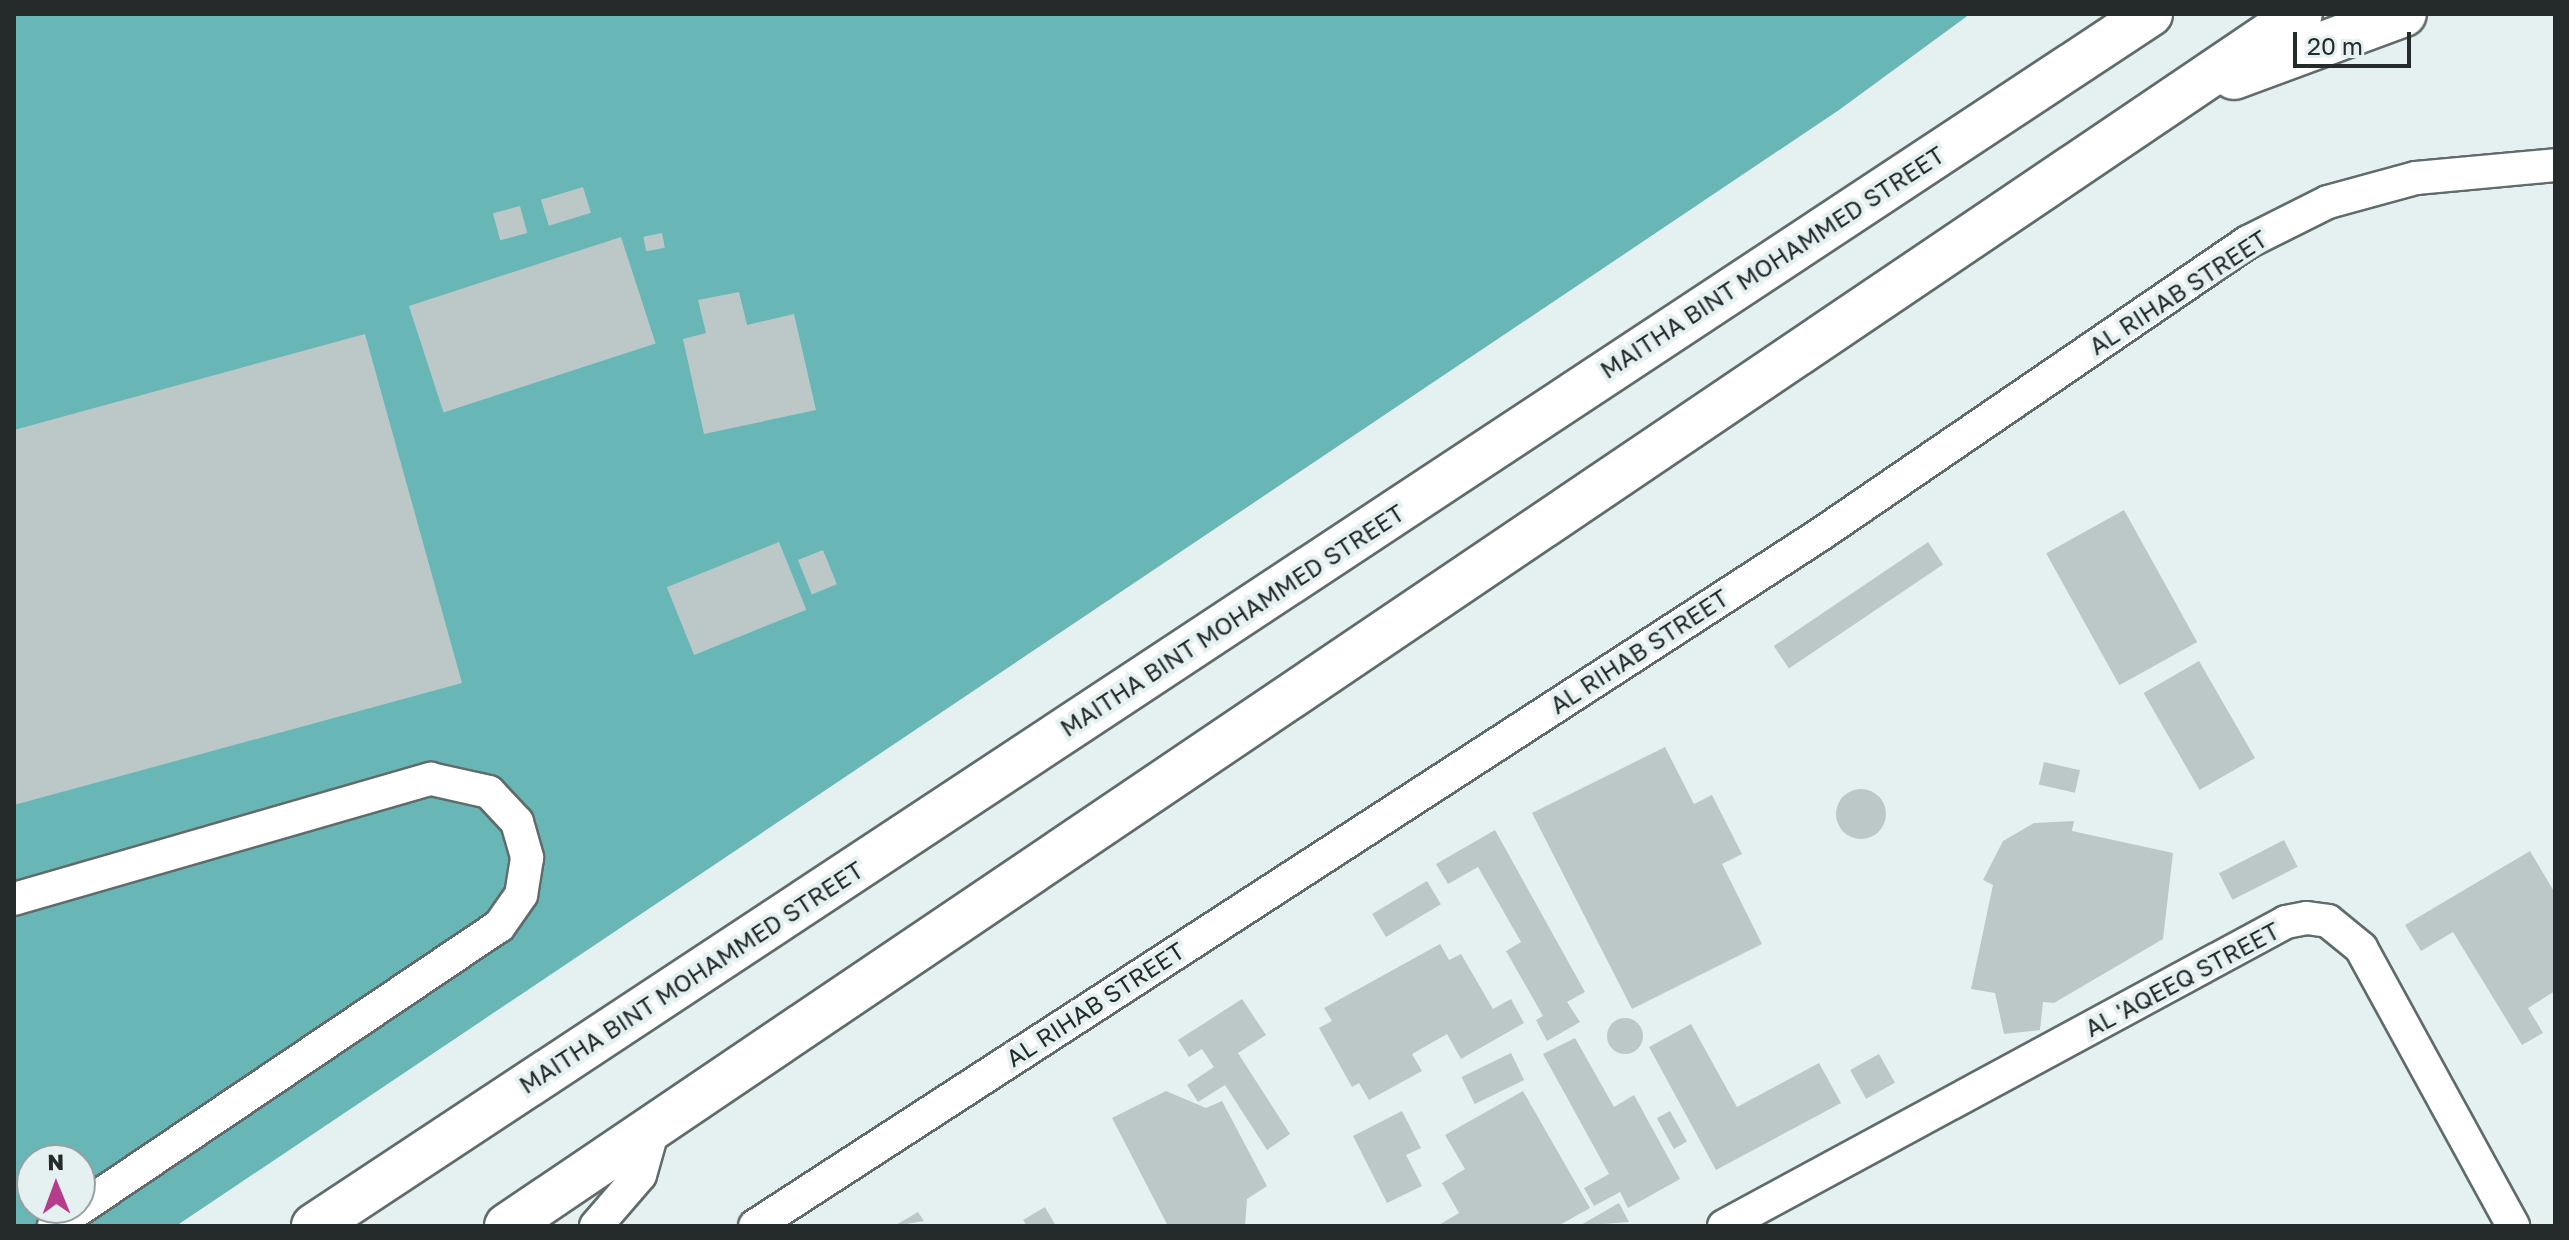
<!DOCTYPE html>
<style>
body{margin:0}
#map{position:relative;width:2569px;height:1240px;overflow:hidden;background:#e5f1f1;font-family:"Golos Text",sans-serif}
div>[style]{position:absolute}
.forest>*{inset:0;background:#68b7b6}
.building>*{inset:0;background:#bcc8c7;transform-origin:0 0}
.round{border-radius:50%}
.roads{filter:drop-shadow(2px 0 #606b6b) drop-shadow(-2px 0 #606b6b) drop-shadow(0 2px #606b6b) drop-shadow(0 -2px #606b6b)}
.street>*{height:32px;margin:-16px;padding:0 16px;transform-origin:16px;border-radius:16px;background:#fff}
.secondary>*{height:44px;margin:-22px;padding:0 22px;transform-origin:22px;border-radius:22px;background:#fff}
span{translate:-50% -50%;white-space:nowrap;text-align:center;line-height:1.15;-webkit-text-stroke:8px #e5f1f1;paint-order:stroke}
.street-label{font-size:24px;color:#252a2a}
.frame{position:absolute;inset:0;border:16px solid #252a2a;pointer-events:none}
.north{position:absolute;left:16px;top:1144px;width:80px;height:80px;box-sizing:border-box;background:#e5f1f1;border:2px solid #98a1a1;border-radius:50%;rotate:359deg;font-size:22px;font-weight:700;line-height:32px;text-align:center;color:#252a2a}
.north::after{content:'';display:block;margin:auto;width:28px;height:36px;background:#b83c8c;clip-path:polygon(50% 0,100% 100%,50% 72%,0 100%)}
.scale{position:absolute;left:2293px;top:32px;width:118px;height:36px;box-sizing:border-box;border:4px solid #252a2a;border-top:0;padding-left:10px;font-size:24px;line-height:28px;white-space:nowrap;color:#252a2a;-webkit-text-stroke:6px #e5f1f1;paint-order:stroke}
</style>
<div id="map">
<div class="forest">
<i style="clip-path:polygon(evenodd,14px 14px,1970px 14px,1839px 110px,176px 1226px,14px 1226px,14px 14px,32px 1160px,80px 1160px,80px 1208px,32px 1208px,32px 1160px)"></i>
</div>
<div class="building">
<i style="left:583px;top:187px;width:27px;height:44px;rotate:73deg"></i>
<i style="left:520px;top:206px;width:28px;height:28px;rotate:75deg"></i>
<i style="left:662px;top:233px;width:15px;height:19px;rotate:79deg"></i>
<i style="left:621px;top:237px;width:112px;height:223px;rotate:72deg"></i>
<i style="clip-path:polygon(739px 292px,747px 325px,794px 314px,816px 410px,704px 434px,683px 339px,706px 333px,698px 300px)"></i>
<i style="clip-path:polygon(365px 334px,462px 683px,14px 805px,14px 430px)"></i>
<i style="left:2124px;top:510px;width:151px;height:89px;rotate:61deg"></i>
<i style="left:779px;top:542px;width:73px;height:121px;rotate:68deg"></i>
<i style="left:1928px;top:542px;width:27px;height:186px;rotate:56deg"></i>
<i style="left:823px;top:550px;width:37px;height:27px;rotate:68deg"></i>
<i style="left:2199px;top:661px;width:112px;height:64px;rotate:60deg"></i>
<i style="clip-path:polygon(1665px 747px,1694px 804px,1712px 795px,1742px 854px,1722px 864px,1762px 944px,1632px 1009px,1532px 813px)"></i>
<i style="left:2044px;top:762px;width:37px;height:23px;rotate:13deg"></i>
<i class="round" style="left:1836px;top:789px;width:50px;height:50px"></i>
<i style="clip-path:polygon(2074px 821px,2072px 831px,2173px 853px,2163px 939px,2054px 1003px,2043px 1002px,2040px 1030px,2004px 1034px,1995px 993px,1971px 989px,1993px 885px,1983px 880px,2003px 841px,2034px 823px)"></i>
<i style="clip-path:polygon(1495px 830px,1585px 992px,1567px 1002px,1580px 1022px,1547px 1041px,1536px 1020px,1543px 1016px,1506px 951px,1521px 942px,1478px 867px,1448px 884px,1436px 864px)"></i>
<i style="left:2284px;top:840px;width:30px;height:73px;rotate:63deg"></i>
<i style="clip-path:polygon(2530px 851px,2555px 893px,2555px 991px,2528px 1008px,2543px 1033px,2522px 1045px,2453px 932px,2421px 951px,2405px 925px)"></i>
<i style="left:1427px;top:881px;width:27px;height:64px;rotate:59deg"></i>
<i style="clip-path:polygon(1440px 944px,1449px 960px,1461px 954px,1493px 1009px,1511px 999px,1524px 1023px,1461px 1059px,1447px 1034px,1412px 1054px,1422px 1071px,1369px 1100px,1359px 1083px,1352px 1087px,1319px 1028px,1332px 1021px,1324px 1008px)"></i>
<i style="clip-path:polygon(1242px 999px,1266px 1035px,1238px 1053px,1290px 1134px,1267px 1150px,1225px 1085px,1198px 1102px,1187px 1085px,1214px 1067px,1202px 1049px,1189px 1057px,1178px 1040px)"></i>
<i class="round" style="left:1607px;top:1018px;width:36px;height:36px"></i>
<i style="clip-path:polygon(1691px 1024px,1737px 1107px,1819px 1063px,1841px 1103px,1716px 1170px,1649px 1047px)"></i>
<i style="clip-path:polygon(1575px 1038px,1614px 1107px,1634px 1095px,1680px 1179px,1628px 1208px,1620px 1192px,1594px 1206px,1584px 1188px,1609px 1174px,1543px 1054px)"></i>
<i style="left:1511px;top:1053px;width:30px;height:55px;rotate:64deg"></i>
<i style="left:1879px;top:1054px;width:33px;height:33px;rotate:61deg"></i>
<i style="clip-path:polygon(1166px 1091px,1206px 1108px,1222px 1101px,1267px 1186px,1247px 1199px,1245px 1226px,1168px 1226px,1112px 1118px)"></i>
<i style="clip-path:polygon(1523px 1091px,1590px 1208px,1558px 1226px,1437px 1226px,1459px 1213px,1442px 1183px,1465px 1169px,1445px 1135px)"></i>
<i style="clip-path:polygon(1402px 1111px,1421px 1148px,1406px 1155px,1422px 1186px,1387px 1203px,1353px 1136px)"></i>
<i style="left:1670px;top:1111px;width:35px;height:15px;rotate:61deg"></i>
<i style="clip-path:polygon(1619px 1203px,1629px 1222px,1579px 1226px)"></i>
<i style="clip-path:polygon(1045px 1207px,1056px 1226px,1027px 1226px,1023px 1220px)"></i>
<i style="clip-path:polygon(918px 1212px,924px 1221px,894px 1226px)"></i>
</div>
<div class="roads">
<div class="street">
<i style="left:14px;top:899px;width:434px;rotate:-16.1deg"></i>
<i style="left:431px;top:779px;width:59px;rotate:12.6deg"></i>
<i style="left:489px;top:792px;width:41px;rotate:47deg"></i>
<i style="left:517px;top:822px;width:37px;rotate:74deg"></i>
<i style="left:527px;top:858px;width:37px;rotate:99deg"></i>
<i style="left:521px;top:895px;width:38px;rotate:125deg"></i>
<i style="left:499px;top:926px;width:537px;rotate:146.01deg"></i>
<i style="left:596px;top:1226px;width:67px;rotate:-49.2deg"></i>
<i style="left:640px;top:1175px;width:44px;rotate:-74.1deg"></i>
<i style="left:755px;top:1226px;width:1271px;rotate:-32.99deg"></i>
<i style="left:1821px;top:534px;width:517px;rotate:-34.37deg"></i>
<i style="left:2248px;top:242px;width:89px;rotate:-26.6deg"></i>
<i style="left:2328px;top:202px;width:91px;rotate:-15.3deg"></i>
<i style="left:2416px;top:178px;width:140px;rotate:-5.3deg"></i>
<i style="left:1724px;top:1226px;width:639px;rotate:-28.41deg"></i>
<i style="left:2286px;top:922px;width:21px;rotate:-11deg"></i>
<i style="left:2307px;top:918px;width:21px;rotate:8deg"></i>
<i style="left:2328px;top:921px;width:43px;rotate:39.3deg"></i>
<i style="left:2361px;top:948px;width:317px;rotate:61.3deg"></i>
</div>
<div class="secondary">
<i style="left:2234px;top:77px;width:181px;rotate:-20.3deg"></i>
<i style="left:314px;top:1226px;width:2200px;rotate:-33.43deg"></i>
<i style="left:507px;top:1226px;width:2164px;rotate:-34.06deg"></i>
</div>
</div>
<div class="street-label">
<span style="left:1772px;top:262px;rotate:-33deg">MAITHA BINT MOHAMMED STREET</span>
<span style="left:2178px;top:292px;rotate:-33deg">AL RIHAB STREET</span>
<span style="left:1232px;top:620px;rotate:-33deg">MAITHA BINT MOHAMMED STREET</span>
<span style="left:1639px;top:651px;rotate:-33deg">AL RIHAB STREET</span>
<span style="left:691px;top:977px;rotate:-33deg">MAITHA BINT MOHAMMED STREET</span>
<span style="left:2182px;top:979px;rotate:-28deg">AL 'AQEEQ STREET</span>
<span style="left:1095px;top:1004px;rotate:-33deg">AL RIHAB STREET</span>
</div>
<div class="frame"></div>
<div class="north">N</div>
<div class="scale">20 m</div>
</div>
